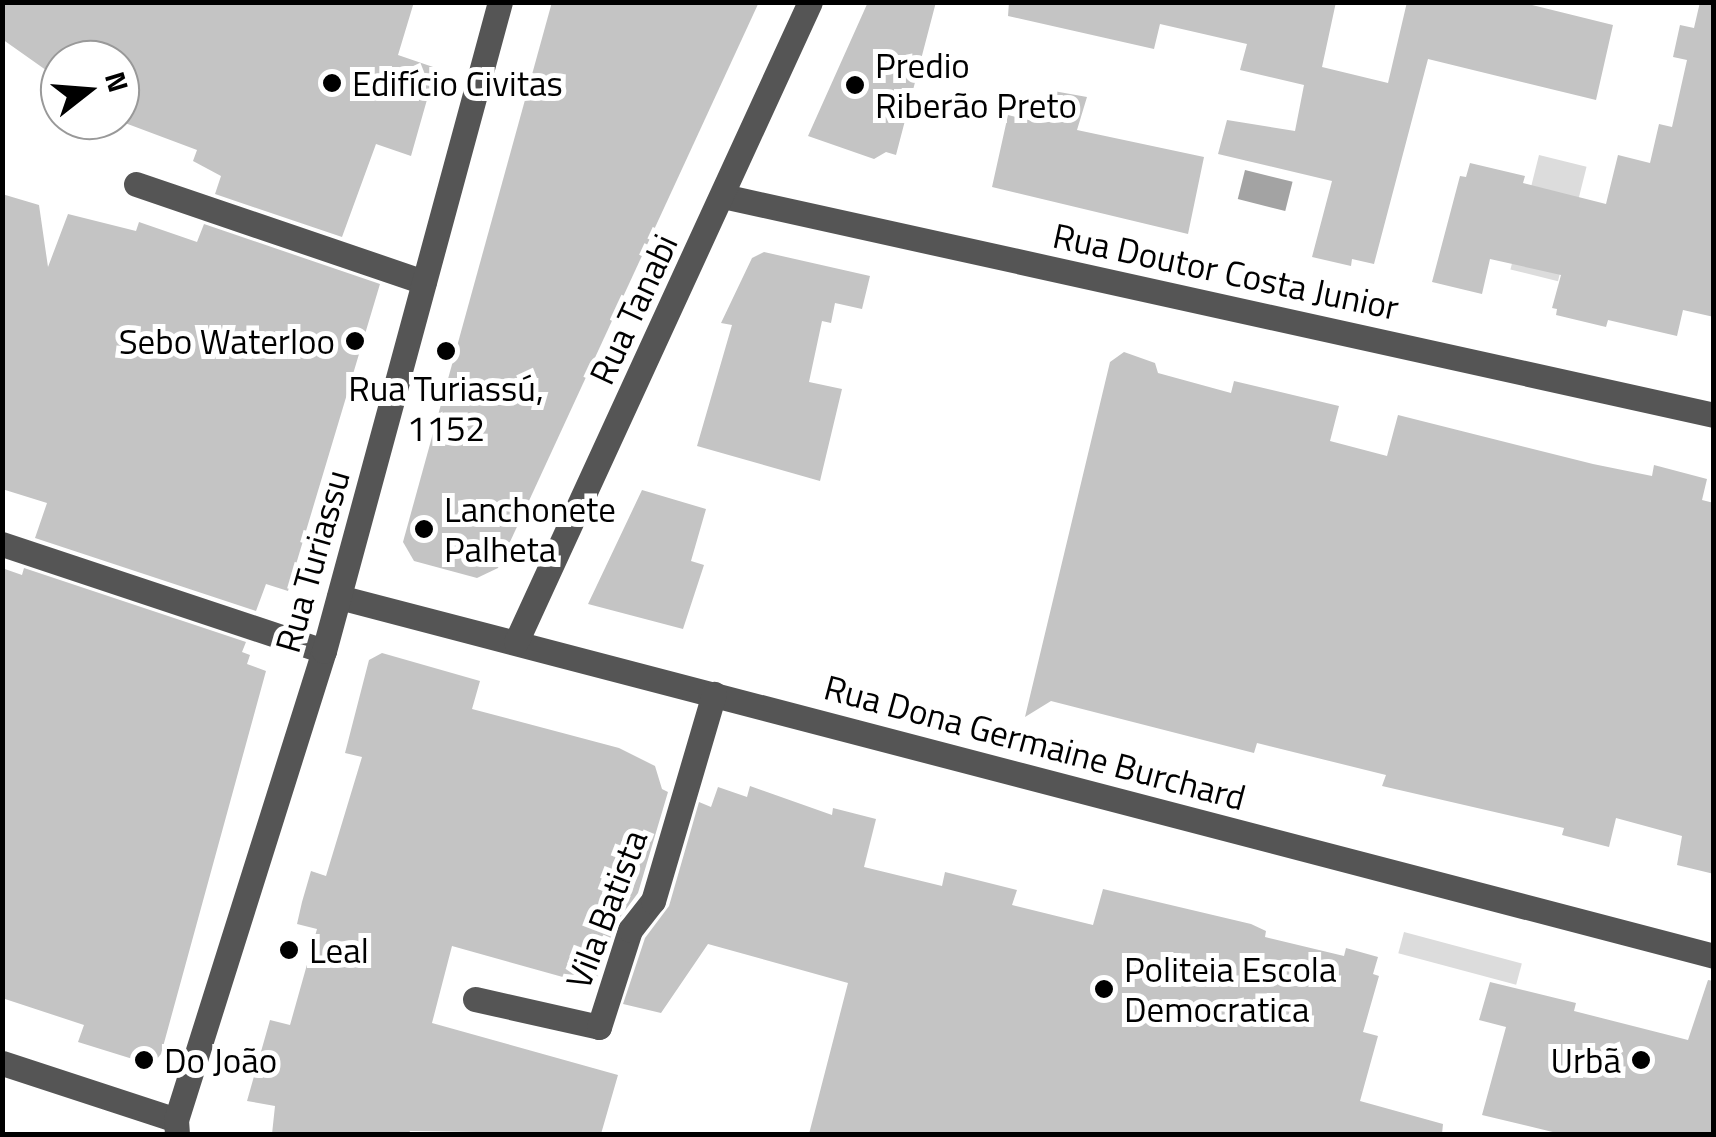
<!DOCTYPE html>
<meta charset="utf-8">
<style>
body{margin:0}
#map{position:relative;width:1716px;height:1137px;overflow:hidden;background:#fff;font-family:"Titillium Web",sans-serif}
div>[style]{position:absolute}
.green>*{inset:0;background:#dcdcdc;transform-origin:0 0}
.water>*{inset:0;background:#a3a3a3;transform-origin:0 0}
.building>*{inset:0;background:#c4c4c4}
.minor>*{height:25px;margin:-12.5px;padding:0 12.5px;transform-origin:12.5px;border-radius:12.5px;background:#555}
.dots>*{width:28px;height:28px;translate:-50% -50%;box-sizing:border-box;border:5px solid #fff;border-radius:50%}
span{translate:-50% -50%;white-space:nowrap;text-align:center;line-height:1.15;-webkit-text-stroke:10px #fff;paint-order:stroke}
.poi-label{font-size:35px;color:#000}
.left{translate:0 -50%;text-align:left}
.right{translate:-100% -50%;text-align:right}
.street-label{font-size:35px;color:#000}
.frame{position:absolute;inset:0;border:5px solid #000;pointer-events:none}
.north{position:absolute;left:40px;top:40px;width:100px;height:100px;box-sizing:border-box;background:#fff;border:2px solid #999;border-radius:50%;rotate:73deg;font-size:28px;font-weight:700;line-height:40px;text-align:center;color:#000}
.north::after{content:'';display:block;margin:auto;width:35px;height:45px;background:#000;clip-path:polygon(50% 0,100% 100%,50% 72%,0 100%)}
</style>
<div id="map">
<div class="green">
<i style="left:1539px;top:155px;width:49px;height:118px;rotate:14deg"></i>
<i style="left:1404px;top:932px;width:122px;height:22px;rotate:15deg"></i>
</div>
<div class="water">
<i style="left:1245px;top:170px;width:49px;height:30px;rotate:14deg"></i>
</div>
<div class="building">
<i style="clip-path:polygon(2px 2px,414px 2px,398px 55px,436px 68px,411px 156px,376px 144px,342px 237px,215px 194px,221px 176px,193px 161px,197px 150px,117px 120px,120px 60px,60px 60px,60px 80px,2px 39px)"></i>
<i style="clip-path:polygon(552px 2px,759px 2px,498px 568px,477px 578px,414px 561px,403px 542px)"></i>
<i style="clip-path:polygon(868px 2px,936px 2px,896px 155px,886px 152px,874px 159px,808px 136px)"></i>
<i style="clip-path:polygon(1009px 2px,1336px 2px,1322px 67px,1388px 83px,1407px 2px,1520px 2px,1613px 25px,1596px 100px,1428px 59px,1374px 264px,1352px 259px,1351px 266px,1312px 257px,1332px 181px,1218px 154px,1227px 120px,1295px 131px,1304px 85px,1240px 70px,1247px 44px,1160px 24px,1154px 49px,1008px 16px)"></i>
<i style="clip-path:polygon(1700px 2px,1714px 4px,1714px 317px,1683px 310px,1677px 336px,1608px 320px,1606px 327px,1556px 315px,1557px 309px,1552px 308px,1561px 275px,1490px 259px,1482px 294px,1432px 282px,1460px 176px,1466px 177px,1470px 163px,1525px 176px,1523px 183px,1606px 204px,1618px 155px,1650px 163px,1659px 124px,1672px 127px,1687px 60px,1673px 57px,1680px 25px,1694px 28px)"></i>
<i style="clip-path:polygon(1048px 90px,1087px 97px,1077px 130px,1204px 157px,1188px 234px,992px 187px,1008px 115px,1041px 123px)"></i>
<i style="clip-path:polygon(2px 194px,39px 205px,48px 267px,68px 214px,136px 231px,139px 222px,197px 242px,204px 224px,380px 284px,288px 591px,266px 584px,256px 611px,35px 538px,47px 503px,2px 489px)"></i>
<i style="clip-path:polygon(764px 252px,870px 276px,862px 309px,835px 303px,831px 323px,822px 321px,809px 382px,842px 389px,820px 481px,697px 446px,732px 325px,721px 323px,752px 258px)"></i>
<i style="clip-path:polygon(1124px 352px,1155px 363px,1158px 373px,1231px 393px,1234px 381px,1339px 406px,1330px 441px,1387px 456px,1398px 415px,1593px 464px,1652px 476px,1654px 465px,1707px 479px,1702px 500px,1714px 503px,1714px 874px,1677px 865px,1682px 836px,1616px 818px,1609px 847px,1562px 835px,1564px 828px,1382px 786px,1386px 775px,1257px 743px,1254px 753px,1051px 701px,1025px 717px,1110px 362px)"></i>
<i style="clip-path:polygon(642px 490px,706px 509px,691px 561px,704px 565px,683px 629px,588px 604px)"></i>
<i style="clip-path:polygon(2px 568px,22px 575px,24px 568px,246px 642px,242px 652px,250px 655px,247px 664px,266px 671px,161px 1054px,152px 1065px,78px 1042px,84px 1025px,2px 998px)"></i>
<i style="clip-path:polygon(382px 653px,480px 681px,472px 709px,619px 748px,655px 766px,662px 789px,668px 792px,638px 893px,615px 924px,595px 986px,452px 946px,432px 1023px,618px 1075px,601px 1134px,410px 1131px,409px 1134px,272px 1134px,275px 1106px,247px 1101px,270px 1020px,290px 1025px,317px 929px,297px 924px,302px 902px,311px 871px,326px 876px,362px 757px,345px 753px,369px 660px)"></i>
<i style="clip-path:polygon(750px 786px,832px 815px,833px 808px,876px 819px,864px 867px,942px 886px,945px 872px,1017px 890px,1012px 905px,1093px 925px,1103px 889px,1251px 924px,1266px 931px,1265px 937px,1344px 956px,1346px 948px,1378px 957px,1373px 974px,1379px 976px,1363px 1032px,1378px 1036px,1360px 1101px,1443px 1124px,1442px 1134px,809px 1134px,848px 983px,708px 944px,661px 1013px,623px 1004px,645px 938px,669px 906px,699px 802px,711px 807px,718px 787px,747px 797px)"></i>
<i style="clip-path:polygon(1708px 980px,1714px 981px,1714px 1134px,1561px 1134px,1482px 1115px,1506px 1027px,1479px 1020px,1490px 982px,1576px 1003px,1574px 1011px,1688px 1040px)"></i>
</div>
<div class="minor">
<i style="left:136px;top:184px;width:304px;rotate:18.8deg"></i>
<i style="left:723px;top:196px;width:1015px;rotate:12.46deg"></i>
<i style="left:2px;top:544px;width:339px;rotate:18.4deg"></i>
<i style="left:339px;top:597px;width:1421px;rotate:14.63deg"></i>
<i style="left:516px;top:642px;width:704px;rotate:-65.33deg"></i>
<i style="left:475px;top:999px;width:127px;rotate:12.7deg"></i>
<i style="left:599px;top:1027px;width:102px;rotate:-72.3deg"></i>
<i style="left:630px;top:930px;width:37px;rotate:-52deg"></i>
<i style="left:653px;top:901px;width:216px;rotate:-73.6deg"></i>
<i style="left:2px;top:1063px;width:183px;rotate:18.1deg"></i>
<i style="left:177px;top:1134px;width:14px;rotate:-94deg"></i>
<i style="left:176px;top:1120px;width:492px;rotate:-72.5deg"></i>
<i style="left:324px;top:651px;width:672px;rotate:-74.83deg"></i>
</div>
<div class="dots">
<i style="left:332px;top:83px;background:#000"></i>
<i style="left:855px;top:85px;background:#000"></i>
<i style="left:355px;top:341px;background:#000"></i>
<i style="left:446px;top:351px;background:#000"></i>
<i style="left:424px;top:529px;background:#000"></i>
<i style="left:289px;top:950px;background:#000"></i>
<i style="left:1104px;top:989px;background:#000"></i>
<i style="left:144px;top:1060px;background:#000"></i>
<i style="left:1641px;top:1060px;background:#000"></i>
</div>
<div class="poi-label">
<span class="left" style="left:875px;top:85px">Predio<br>Riberão Preto</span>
<span class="left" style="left:352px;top:83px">Edifício Civitas</span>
<span class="right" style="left:335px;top:341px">Sebo Waterloo</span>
<span style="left:446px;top:408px">Rua Turiassú,<br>1152</span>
<span class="left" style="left:444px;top:529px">Lanchonete<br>Palheta</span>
<span class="left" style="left:309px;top:950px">Leal</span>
<span class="left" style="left:1124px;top:989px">Politeia Escola<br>Democratica</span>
<span class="left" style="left:164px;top:1060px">Do João</span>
<span class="right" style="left:1621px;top:1060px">Urbã</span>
</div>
<div class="street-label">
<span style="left:1226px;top:271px;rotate:12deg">Rua Doutor Costa Junior</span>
<span style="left:633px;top:309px;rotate:-65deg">Rua Tanabi</span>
<span style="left:312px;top:561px;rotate:-74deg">Rua Turiassu</span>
<span style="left:1035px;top:742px;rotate:15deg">Rua Dona Germaine Burchard</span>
<span style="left:606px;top:909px;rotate:-69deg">Vila Batista</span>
</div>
<div class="frame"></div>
<div class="north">N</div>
</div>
